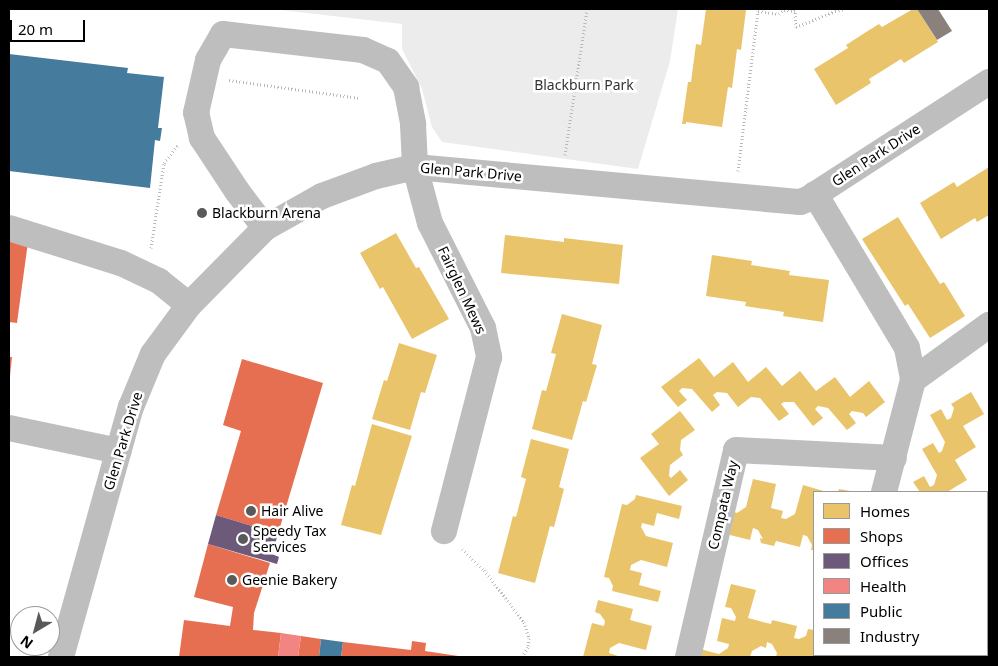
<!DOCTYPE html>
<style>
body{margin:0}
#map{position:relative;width:998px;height:666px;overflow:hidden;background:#fff;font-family:"Noto Sans",sans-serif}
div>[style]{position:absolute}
.green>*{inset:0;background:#ececec}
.homes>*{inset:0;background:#e9c46a;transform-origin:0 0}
.shops>*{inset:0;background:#e76f51}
.offices>*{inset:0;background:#6d597a}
.health>*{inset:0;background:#f28482}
.public>*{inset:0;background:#457b9d}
.industry>*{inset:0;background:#8a817c}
.path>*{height:3px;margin-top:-1.5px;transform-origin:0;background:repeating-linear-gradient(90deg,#b9b9b9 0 1px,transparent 0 3.5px)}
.minor>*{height:26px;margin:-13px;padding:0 13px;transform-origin:13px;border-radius:13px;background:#bebebe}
.dots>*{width:14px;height:14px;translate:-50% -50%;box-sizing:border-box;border:2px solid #fff;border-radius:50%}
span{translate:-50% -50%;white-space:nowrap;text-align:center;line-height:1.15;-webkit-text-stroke:5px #fff;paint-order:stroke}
.park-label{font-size:14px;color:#333}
.street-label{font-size:14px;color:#000}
.poi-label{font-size:14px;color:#000}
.left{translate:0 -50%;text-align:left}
.frame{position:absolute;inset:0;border:10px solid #000;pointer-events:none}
.legend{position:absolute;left:813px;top:491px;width:175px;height:165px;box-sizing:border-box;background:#fff;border:1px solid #999;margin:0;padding:6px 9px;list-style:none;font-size:15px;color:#000}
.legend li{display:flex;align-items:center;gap:10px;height:25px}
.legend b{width:25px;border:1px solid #999}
.north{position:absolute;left:10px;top:606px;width:50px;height:50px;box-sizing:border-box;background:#fff;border:1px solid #999;border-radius:50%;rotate:217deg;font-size:14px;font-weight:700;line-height:20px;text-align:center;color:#000}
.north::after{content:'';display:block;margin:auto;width:18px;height:22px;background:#595959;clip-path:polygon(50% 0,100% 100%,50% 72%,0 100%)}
.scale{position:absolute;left:10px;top:20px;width:75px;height:22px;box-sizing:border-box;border:2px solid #000;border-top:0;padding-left:6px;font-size:15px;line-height:18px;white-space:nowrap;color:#000;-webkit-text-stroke:4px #fff;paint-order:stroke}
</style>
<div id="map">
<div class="green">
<i style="clip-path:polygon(272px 9px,678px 9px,670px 61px,638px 169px,442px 142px,432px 127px,422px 89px,402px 49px,402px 24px)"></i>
<i style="clip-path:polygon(989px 507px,989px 648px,987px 657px,952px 657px,952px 655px,987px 655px,987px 517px)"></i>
</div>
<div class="homes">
<i style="clip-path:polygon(706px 9px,746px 10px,741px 50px,737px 49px,732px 88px,728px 87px,722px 127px,686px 122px,686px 124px,682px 124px,688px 82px,691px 82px,696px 44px,701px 45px)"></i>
<i style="clip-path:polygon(913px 9px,917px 9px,938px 42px,904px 63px,901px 59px,869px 79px,871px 83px,836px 105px,814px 69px,848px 48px,846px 45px,863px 34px,879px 24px,882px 27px)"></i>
<i style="clip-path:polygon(989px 167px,989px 215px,977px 222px,975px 218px,941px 239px,920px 203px,954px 182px,957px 187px)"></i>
<i style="clip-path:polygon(898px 217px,940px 284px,944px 282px,965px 316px,930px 338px,908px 304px,905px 306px,862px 239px)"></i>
<i style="clip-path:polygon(396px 233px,416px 268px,419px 267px,449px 319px,412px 339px,383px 287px,380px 289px,360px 253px)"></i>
<i style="clip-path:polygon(505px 235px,564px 242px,564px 238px,623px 245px,619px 284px,501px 273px)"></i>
<i style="clip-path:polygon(712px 255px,752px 261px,751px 265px,790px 271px,789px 275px,829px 280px,823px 322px,783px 316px,784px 312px,745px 306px,746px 302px,706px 296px)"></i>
<i style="clip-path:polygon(562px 314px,602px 325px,592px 364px,597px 365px,586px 402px,583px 401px,572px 440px,532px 429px,542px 390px,546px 391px,551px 373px,556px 354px,551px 353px)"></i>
<i style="clip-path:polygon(399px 343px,437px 355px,425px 393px,421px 392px,410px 430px,372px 419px,384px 380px,387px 381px)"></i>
<i style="clip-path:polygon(699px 358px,714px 377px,733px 362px,748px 382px,766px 367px,782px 386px,800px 371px,816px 391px,835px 377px,850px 397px,869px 381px,885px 402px,866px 417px,863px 413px,852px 411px,849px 414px,856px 423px,847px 430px,828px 408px,818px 406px,815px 409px,823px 418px,813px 426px,794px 402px,784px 402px,781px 404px,789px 414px,779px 421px,760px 398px,751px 397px,738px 407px,727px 393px,717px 392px,713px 395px,720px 405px,712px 412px,692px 389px,682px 388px,679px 391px,687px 400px,678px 407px,661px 387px)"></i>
<i style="clip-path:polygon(971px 392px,984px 414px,963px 426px,976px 447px,955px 460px,967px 480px,947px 492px,920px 492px,913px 482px,924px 476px,930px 487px,934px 485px,937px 475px,922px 449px,933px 443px,939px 453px,942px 451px,945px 442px,930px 415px,941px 409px,947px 420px,951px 418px,954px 408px,951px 404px)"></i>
<i style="clip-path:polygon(680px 411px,695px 430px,681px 440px,680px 450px,683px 455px,670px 465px,669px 476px,671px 478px,680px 470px,688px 480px,669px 496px,640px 458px,659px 444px,651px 434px)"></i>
<i style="clip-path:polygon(372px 424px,412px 436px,381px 535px,341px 525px,352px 485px,355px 486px)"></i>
<i style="clip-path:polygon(531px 439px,569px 449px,559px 487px,564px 489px,554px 527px,550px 526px,535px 583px,498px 573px,513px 516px,516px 517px,526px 479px,521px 477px)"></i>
<i style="clip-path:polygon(753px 479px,776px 484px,771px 508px,783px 511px,781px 518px,786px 519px,795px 514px,803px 485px,827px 492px,814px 492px,814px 550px,811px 550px,812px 545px,807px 536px,803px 535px,800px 547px,776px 541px,774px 546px,761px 543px,760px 538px,763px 539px,758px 530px,753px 528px,750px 540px,726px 534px,732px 511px,737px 513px,746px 507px)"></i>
<i style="clip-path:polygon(839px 489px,850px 491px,850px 492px,838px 492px)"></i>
<i style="clip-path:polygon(636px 495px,682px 506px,679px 519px,657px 513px,654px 526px,642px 523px,641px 527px,646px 536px,673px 543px,667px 567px,641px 560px,631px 565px,630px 570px,642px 573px,639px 585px,661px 591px,658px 602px,612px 591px,613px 586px,609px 578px,604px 577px,622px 504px,627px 505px,635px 499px)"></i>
<i style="clip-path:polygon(731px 584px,756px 590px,748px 618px,771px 624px,772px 620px,797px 626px,794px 638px,799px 639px,806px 636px,808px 629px,814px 630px,815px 657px,776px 657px,777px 653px,772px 644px,767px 642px,766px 648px,761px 646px,752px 651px,750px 657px,694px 657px,696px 648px,719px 654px,728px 648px,729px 644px,717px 641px,722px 618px,735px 621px,736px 617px,731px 608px,725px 607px)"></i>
<i style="clip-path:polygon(598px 600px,633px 609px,630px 620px,652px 626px,646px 650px,619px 643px,610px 648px,609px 653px,621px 657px,583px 657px,592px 623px,604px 626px,605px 621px,600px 614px,595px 612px)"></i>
<i style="clip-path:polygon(862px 655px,872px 655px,879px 657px,862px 657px)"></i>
<i style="left:886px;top:655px;width:37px;height:2px"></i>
</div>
<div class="shops">
<i style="clip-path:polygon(9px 239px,28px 242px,17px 323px,9px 322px)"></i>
<i style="clip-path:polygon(9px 357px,12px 357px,10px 376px,9px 376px)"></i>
<i style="clip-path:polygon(242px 359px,323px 383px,278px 534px,216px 515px,241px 431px,223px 425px)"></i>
<i style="clip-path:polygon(208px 544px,270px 563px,254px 613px,253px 630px,281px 633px,278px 657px,179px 657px,184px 620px,230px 626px,233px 607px,194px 597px)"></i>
<i style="clip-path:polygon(301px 636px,321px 639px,319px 657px,298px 657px)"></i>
<i style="clip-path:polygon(412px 641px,426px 643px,425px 651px,465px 657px,341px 657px,343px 642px,411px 650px)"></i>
</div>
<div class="offices">
<i style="clip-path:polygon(216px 515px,278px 534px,272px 554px,279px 557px,277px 564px,208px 544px)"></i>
</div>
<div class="health">
<i style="clip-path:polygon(281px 633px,301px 636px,298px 657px,278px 657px)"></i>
</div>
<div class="public">
<i style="clip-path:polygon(9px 54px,128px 68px,127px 73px,164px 77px,158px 128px,162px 128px,160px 141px,155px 140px,150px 188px,9px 171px)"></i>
<i style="clip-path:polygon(321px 639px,343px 642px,341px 657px,319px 657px)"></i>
</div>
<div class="industry">
<i style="clip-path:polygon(917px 9px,938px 9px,952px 31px,937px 40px)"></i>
</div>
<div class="path">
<i style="left:795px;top:9px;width:18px;rotate:87deg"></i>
<i style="left:796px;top:27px;width:42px;rotate:-22.3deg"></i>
<i style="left:835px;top:11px;width:10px;rotate:-11deg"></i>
<i style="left:229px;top:80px;width:132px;rotate:7.8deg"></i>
<i style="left:565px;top:155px;width:148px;rotate:-81.4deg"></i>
<i style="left:738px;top:171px;width:161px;rotate:-82.9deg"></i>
<i style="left:758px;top:11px;width:21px;rotate:8deg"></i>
<i style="left:779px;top:14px;width:6px;rotate:-39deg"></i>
<i style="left:784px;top:10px;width:11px;rotate:5deg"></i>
<i style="left:151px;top:248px;width:86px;rotate:-81.3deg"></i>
<i style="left:164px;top:163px;width:23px;rotate:-52deg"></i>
<i style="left:462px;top:549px;width:30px;rotate:44deg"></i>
<i style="left:484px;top:570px;width:66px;rotate:52.4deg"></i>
<i style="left:524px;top:622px;width:17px;rotate:73deg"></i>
<i style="left:529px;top:638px;width:9px;rotate:96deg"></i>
<i style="left:528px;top:647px;width:12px;rotate:121deg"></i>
<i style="left:987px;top:552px;width:10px;rotate:-79deg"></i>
<i style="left:961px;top:657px;width:2px;rotate:-63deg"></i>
</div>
<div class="minor">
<i style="left:815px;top:194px;width:179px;rotate:59.1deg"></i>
<i style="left:907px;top:348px;width:33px;rotate:79deg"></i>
<i style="left:913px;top:380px;width:116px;rotate:104.5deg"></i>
<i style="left:9px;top:228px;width:117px;rotate:17.4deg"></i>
<i style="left:121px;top:263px;width:42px;rotate:25.3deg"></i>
<i style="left:159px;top:281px;width:38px;rotate:39deg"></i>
<i style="left:265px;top:228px;width:46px;rotate:-127.1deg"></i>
<i style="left:237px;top:191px;width:64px;rotate:-123.4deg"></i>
<i style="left:202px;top:138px;width:26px;rotate:-103deg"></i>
<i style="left:196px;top:113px;width:54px;rotate:-77.2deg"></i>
<i style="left:208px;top:60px;width:30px;rotate:-60deg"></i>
<i style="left:223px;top:34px;width:141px;rotate:6.5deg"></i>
<i style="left:363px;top:50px;width:27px;rotate:24deg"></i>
<i style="left:388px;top:61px;width:32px;rotate:55deg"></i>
<i style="left:406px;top:87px;width:38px;rotate:79deg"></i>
<i style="left:413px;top:124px;width:43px;rotate:87.3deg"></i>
<i style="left:415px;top:167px;width:58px;rotate:75deg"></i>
<i style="left:430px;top:223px;width:118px;rotate:63.2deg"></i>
<i style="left:483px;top:328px;width:30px;rotate:78deg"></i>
<i style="left:489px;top:357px;width:180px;rotate:104.5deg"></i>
<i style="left:913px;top:380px;width:94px;rotate:-35.9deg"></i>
<i style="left:9px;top:428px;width:112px;rotate:11.8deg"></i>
<i style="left:61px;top:657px;width:260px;rotate:-74.4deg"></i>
<i style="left:131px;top:407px;width:57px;rotate:-67.5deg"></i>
<i style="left:153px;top:354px;width:61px;rotate:-53.7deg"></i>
<i style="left:189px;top:305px;width:108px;rotate:-45.4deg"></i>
<i style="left:265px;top:228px;width:65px;rotate:-29.3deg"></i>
<i style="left:322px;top:196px;width:58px;rotate:-20.3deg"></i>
<i style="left:376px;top:176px;width:40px;rotate:-13deg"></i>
<i style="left:415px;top:167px;width:387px;rotate:5.2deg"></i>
<i style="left:800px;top:202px;width:9px;rotate:-21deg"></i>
<i style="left:808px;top:199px;width:216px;rotate:-32.9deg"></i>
<i style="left:688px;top:657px;width:212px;rotate:-76.9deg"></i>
<i style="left:736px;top:450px;width:158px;rotate:2.9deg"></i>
<i style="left:833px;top:657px;width:2px;rotate:-63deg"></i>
</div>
<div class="dots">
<i style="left:202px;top:213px;background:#595959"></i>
<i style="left:251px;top:511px;background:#595959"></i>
<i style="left:243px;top:539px;background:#595959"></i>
<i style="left:232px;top:580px;background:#595959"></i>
</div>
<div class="park-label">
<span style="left:584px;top:85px">Blackburn Park</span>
</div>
<div class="street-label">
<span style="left:876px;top:155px;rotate:-33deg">Glen Park Drive</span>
<span style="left:471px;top:172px;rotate:5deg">Glen Park Drive</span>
<span style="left:462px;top:290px;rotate:65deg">Fairglen Mews</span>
<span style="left:123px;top:441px;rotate:-73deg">Glen Park Drive</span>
<span style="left:723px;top:505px;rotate:-77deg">Compata Way</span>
</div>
<div class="poi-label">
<span class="left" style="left:212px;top:213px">Blackburn Arena</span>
<span class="left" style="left:261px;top:511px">Hair Alive</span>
<span class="left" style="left:253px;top:539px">Speedy Tax<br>Services</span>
<span class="left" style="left:242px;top:580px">Geenie Bakery</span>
</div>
<div class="frame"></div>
<ul class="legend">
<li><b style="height:14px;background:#e9c46a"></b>Homes</li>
<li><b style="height:14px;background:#e76f51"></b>Shops</li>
<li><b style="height:14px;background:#6d597a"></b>Offices</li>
<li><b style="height:14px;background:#f28482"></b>Health</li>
<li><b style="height:14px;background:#457b9d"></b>Public</li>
<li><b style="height:14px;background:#8a817c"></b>Industry</li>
</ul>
<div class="north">N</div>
<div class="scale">20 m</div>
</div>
